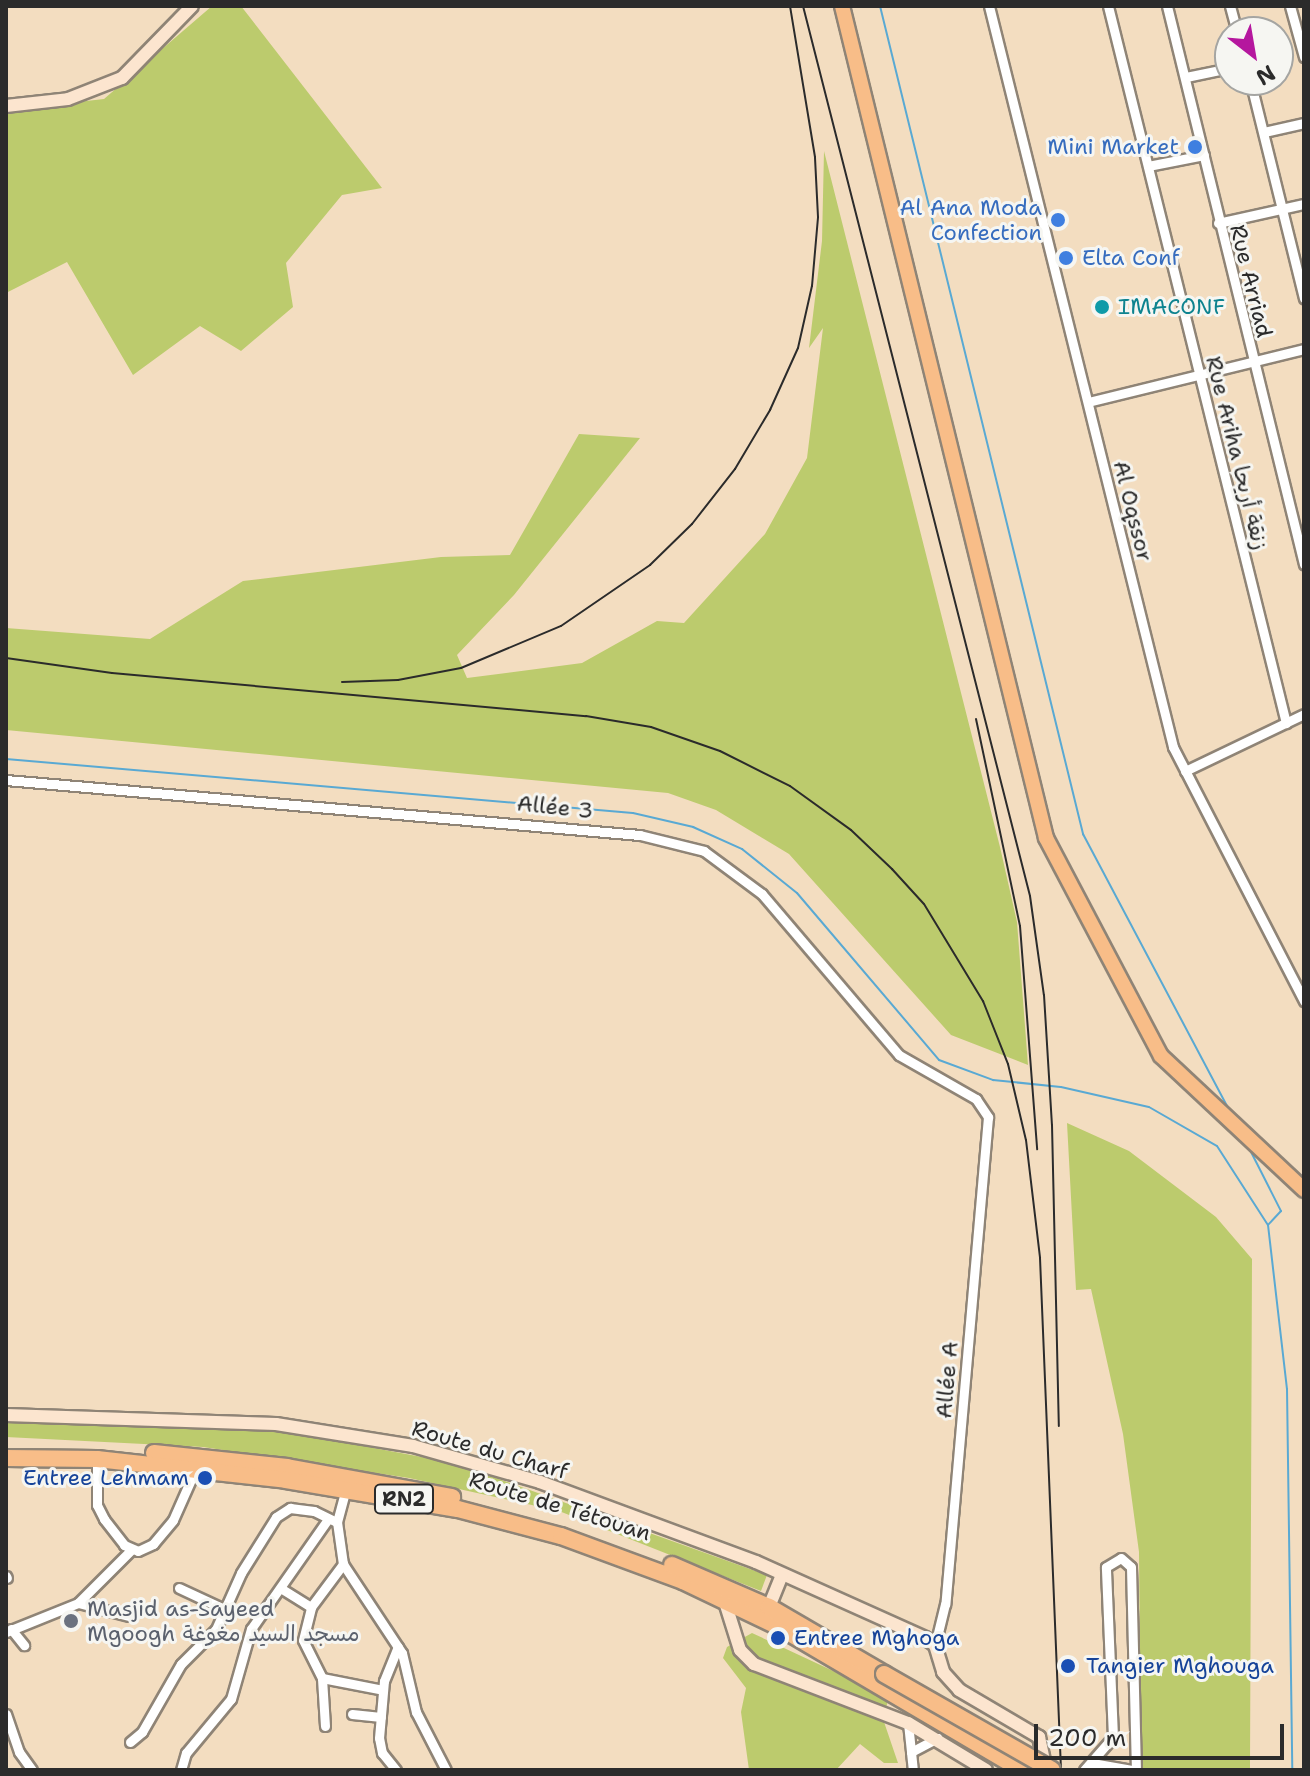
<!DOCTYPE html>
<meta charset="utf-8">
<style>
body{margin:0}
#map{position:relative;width:1310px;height:1776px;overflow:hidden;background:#f3ddc0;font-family:"Shantell Sans","Playpen Sans Arabic",sans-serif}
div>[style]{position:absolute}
.green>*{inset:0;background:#bccb6d}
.stream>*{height:2px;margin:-1px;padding:0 1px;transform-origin:1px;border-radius:1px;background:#59a9d3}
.roads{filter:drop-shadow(2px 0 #8f8476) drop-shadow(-2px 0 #8f8476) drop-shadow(0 2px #8f8476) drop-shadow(0 -2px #8f8476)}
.street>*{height:9px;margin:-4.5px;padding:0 4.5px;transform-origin:4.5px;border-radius:4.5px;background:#fff}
.secondary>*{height:12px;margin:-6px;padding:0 6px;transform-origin:6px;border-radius:6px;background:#fce5cf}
.primary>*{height:14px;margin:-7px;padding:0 7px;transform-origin:7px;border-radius:7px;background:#f8bd88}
.highway>*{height:16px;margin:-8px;padding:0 8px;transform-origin:8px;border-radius:8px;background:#f8bd88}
.rail>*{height:2px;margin:-1px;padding:0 1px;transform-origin:1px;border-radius:1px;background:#2b2b2b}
.bridges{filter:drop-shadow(2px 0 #8f8476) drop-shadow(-2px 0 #8f8476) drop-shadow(0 2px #8f8476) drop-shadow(0 -2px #8f8476)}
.highway-bridge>*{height:16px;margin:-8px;padding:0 8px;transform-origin:8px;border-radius:8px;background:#f8bd88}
.dots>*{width:22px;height:22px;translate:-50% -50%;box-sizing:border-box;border:4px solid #f6f6f2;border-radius:50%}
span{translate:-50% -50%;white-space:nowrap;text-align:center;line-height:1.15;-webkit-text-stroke:6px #f6f6f2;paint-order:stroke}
.shield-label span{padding:2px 6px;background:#f6f6f2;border:2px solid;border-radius:6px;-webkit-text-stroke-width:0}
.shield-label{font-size:20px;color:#2b2b2b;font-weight:700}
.shop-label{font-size:22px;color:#366cbe}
.right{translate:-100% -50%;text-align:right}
.left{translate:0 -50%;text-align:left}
.street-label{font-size:22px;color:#2b2b2b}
.culture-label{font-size:22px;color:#0d838f}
.transit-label{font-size:22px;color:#164399}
.worship-label{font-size:22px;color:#5b616d}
.frame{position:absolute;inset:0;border:8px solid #2b2b2b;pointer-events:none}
.north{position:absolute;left:1214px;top:16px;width:80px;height:80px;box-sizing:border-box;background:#f6f6f2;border:2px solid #a5a5a2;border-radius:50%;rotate:149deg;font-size:22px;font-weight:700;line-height:32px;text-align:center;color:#2b2b2b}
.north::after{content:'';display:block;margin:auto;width:28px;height:36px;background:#b5179e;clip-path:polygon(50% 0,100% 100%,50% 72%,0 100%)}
.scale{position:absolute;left:1034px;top:1724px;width:250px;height:36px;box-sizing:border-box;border:4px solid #2b2b2b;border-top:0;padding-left:10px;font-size:24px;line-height:28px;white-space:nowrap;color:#2b2b2b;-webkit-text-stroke:6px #f6f6f2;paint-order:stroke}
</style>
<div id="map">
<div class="green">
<i style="clip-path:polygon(212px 6px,241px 6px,382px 188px,342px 195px,286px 263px,293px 307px,241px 351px,200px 326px,133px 375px,67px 262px,6px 293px,6px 110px,104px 99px)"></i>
<i style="clip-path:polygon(824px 151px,1000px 847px,1017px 922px,1028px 1065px,951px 1035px,789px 854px,716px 810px,668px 793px,6px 730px,6px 628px,150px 639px,243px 581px,441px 557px,510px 555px,579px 434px,640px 438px,514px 595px,457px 655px,467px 678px,582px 663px,657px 621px,684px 623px,765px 534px,807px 458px,823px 328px,809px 348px,822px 241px)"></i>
<i style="clip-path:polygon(1067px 1123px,1129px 1151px,1216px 1217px,1252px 1259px,1250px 1770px,1141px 1770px,1139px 1552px,1123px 1434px,1091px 1289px,1076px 1290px)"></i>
<i style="clip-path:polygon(6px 1421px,267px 1428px,454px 1463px,767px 1575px,761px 1591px,559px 1511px,409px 1478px,203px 1447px,6px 1437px)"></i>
<i style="clip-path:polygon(752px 1633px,889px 1697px,883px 1719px,898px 1763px,884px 1763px,860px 1744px,836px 1770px,749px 1770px,741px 1712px,746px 1688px,723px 1658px,727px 1647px)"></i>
</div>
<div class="stream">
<i style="left:880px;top:6px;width:853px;rotate:76.22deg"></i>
<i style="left:1083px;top:834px;width:314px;rotate:62.1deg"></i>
<i style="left:6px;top:759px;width:629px;rotate:4.92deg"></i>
<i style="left:633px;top:813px;width:62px;rotate:13.1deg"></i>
<i style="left:693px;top:827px;width:54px;rotate:24.2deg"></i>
<i style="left:742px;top:849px;width:70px;rotate:38.7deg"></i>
<i style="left:797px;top:893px;width:219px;rotate:49.6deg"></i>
<i style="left:939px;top:1060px;width:58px;rotate:20.3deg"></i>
<i style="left:993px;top:1080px;width:68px;rotate:5.9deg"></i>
<i style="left:1061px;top:1087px;width:90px;rotate:12.8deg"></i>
<i style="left:1149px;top:1107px;width:78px;rotate:29.8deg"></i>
<i style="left:1217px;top:1146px;width:94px;rotate:57.2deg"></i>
<i style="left:1248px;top:1146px;width:73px;rotate:63.1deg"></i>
<i style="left:1281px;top:1211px;width:19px;rotate:133deg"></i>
<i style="left:1268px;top:1225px;width:165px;rotate:83.4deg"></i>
<i style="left:1287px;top:1389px;width:381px;rotate:89.2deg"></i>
</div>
<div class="roads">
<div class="street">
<i style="left:989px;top:6px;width:764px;rotate:76.05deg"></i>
<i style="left:1173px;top:747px;width:286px;rotate:62.7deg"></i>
<i style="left:1108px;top:6px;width:739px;rotate:76.06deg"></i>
<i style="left:1167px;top:6px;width:575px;rotate:76.21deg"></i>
<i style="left:1230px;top:6px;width:27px;rotate:75deg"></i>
<i style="left:1290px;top:6px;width:53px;rotate:74.6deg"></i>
<i style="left:1186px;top:77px;width:45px;rotate:-11.6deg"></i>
<i style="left:1250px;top:80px;width:225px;rotate:76.1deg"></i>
<i style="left:1264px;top:132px;width:41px;rotate:-12.7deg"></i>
<i style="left:1148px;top:166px;width:57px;rotate:-11.1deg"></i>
<i style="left:1218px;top:223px;width:88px;rotate:-12.5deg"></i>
<i style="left:1088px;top:402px;width:222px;rotate:-13.8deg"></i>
<i style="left:1185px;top:771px;width:132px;rotate:-25.6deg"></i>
<i style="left:6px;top:780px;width:636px;rotate:4.96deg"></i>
<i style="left:640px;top:835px;width:66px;rotate:14deg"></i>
<i style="left:704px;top:851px;width:72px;rotate:36.6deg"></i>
<i style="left:762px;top:894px;width:211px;rotate:49.6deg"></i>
<i style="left:899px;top:1055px;width:89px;rotate:29.7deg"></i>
<i style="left:976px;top:1099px;width:22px;rotate:56deg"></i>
<i style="left:988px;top:1117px;width:489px;rotate:95deg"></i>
<i style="left:945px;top:1604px;width:42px;rotate:103.7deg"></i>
<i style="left:97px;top:1459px;width:46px;rotate:90deg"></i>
<i style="left:97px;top:1505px;width:16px;rotate:63deg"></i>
<i style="left:104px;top:1519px;width:33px;rotate:52deg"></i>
<i style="left:124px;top:1545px;width:15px;rotate:23deg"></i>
<i style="left:138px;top:1551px;width:17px;rotate:-25deg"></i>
<i style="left:153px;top:1544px;width:31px;rotate:-50deg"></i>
<i style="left:173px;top:1520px;width:57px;rotate:-66.1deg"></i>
<i style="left:343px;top:1564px;width:107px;rotate:56.5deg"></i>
<i style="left:402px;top:1653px;width:61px;rotate:76.7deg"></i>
<i style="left:416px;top:1712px;width:65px;rotate:62.7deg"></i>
<i style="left:6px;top:1576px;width:2px;rotate:63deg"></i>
<i style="left:179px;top:1588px;width:50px;rotate:25deg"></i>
<i style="left:282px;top:1589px;width:34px;rotate:32deg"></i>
<i style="left:78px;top:1603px;width:75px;rotate:-45deg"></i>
<i style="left:11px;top:1629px;width:21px;rotate:51deg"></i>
<i style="left:6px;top:1632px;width:78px;rotate:-21.9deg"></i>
<i style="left:78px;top:1603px;width:53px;rotate:14.3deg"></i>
<i style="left:322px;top:1678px;width:62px;rotate:11.1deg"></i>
<i style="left:6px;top:1714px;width:40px;rotate:71.1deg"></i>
<i style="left:19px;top:1752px;width:22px;rotate:54deg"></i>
<i style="left:352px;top:1714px;width:29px;rotate:6deg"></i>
<i style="left:908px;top:1723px;width:29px;rotate:84deg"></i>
<i style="left:911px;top:1752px;width:30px;rotate:-28deg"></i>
<i style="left:325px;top:1726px;width:48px;rotate:-93.6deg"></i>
<i style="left:322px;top:1678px;width:42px;rotate:-116.6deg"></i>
<i style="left:303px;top:1640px;width:34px;rotate:-76deg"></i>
<i style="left:311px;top:1607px;width:54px;rotate:-53.3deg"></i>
<i style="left:343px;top:1564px;width:42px;rotate:-98.1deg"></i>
<i style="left:130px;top:1742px;width:16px;rotate:-40deg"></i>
<i style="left:142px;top:1732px;width:78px;rotate:-60.2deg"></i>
<i style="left:181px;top:1664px;width:49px;rotate:-45deg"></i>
<i style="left:216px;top:1629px;width:61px;rotate:-65.9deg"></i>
<i style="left:241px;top:1573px;width:66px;rotate:-58deg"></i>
<i style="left:276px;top:1517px;width:17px;rotate:-33deg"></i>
<i style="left:290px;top:1508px;width:24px;rotate:7deg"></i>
<i style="left:314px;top:1511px;width:25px;rotate:26deg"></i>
<i style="left:337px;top:1522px;width:34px;rotate:-75deg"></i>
<i style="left:911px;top:1752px;width:18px;rotate:84deg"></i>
<i style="left:1092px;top:1763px;width:39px;rotate:10deg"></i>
<i style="left:181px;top:1770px;width:18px;rotate:-74deg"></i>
<i style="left:186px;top:1753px;width:70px;rotate:-50.2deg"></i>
<i style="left:231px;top:1699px;width:73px;rotate:-74.1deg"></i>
<i style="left:251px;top:1629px;width:134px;rotate:-55deg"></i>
<i style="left:396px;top:1770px;width:22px;rotate:-129deg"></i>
<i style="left:382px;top:1753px;width:15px;rotate:-101deg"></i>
<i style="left:379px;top:1738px;width:57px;rotate:-85deg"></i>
<i style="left:384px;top:1681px;width:37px;rotate:-68deg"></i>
<i style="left:1084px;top:1770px;width:44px;rotate:-48.7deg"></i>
<i style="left:1113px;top:1737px;width:170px;rotate:-92.4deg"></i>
<i style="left:1106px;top:1567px;width:17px;rotate:-31deg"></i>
<i style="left:1121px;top:1558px;width:13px;rotate:42deg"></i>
<i style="left:1131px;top:1567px;width:203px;rotate:88.6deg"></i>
</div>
<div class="secondary">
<i style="left:6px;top:106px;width:62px;rotate:-6.4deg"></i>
<i style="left:68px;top:99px;width:58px;rotate:-21.3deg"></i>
<i style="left:122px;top:78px;width:100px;rotate:-45.8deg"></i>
<i style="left:6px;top:1415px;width:270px;rotate:1.9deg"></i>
<i style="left:276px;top:1424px;width:139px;rotate:9.1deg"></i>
<i style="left:413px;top:1446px;width:132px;rotate:15.8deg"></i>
<i style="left:540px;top:1482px;width:230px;rotate:20.3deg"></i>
<i style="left:756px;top:1562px;width:185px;rotate:24.2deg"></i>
<i style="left:925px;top:1638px;width:12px;rotate:35deg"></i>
<i style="left:935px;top:1645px;width:28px;rotate:73deg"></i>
<i style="left:943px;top:1672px;width:24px;rotate:48deg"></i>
<i style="left:959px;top:1690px;width:93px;rotate:30.4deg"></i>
<i style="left:1039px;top:1737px;width:34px;rotate:78deg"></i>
<i style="left:725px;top:1602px;width:50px;rotate:72.6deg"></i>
<i style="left:740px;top:1650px;width:20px;rotate:45deg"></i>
<i style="left:754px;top:1664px;width:165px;rotate:21deg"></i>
<i style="left:908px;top:1723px;width:91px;rotate:31.1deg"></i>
<i style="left:769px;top:1607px;width:35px;rotate:-68deg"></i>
</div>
<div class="primary">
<i style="left:842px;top:6px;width:857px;rotate:76.22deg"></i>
<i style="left:1046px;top:838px;width:246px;rotate:62.2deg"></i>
<i style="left:1161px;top:1056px;width:196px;rotate:43.1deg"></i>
</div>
<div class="highway">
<i style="left:154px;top:1453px;width:134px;rotate:6deg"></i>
<i style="left:287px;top:1467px;width:168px;rotate:10.3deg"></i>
<i style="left:6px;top:1458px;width:91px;rotate:0.6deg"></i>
<i style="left:97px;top:1459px;width:190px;rotate:6.3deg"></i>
<i style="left:286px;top:1480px;width:174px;rotate:9.6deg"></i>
<i style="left:458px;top:1509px;width:106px;rotate:14.7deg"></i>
<i style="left:561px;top:1536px;width:130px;rotate:20.2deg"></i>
<i style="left:683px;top:1581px;width:109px;rotate:25.6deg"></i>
<i style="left:781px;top:1628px;width:280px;rotate:30.5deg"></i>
<i style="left:672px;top:1565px;width:106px;rotate:23.4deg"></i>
<i style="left:769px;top:1607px;width:133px;rotate:30.2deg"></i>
</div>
</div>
<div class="rail">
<i style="left:803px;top:6px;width:918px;rotate:75.69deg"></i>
<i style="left:1030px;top:896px;width:100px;rotate:82deg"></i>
<i style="left:1044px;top:995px;width:130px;rotate:86.5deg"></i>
<i style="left:1052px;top:1125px;width:301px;rotate:88.7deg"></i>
<i style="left:6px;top:658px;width:107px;rotate:8.1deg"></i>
<i style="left:112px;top:673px;width:476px;rotate:5.2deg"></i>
<i style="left:586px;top:716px;width:66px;rotate:9.6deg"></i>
<i style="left:651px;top:727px;width:73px;rotate:19.2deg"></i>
<i style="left:720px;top:751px;width:78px;rotate:26.6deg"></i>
<i style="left:790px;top:786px;width:75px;rotate:35.8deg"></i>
<i style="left:851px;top:830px;width:57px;rotate:43.6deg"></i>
<i style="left:892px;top:869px;width:47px;rotate:47.6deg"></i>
<i style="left:924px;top:904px;width:114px;rotate:58.7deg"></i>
<i style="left:983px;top:1001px;width:68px;rotate:68.4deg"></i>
<i style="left:1008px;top:1064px;width:78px;rotate:76.7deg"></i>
<i style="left:1026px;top:1140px;width:119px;rotate:83.2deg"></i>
<i style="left:1040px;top:1258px;width:512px;rotate:87.65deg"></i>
<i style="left:342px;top:682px;width:56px;rotate:-2deg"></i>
<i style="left:398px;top:680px;width:64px;rotate:-10.8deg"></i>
<i style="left:461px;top:668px;width:108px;rotate:-22.8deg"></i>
<i style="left:561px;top:626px;width:108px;rotate:-34.4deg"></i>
<i style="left:650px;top:565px;width:59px;rotate:-44.3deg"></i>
<i style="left:692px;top:524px;width:70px;rotate:-52deg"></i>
<i style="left:735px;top:469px;width:69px;rotate:-59.3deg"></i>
<i style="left:770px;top:410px;width:68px;rotate:-65.7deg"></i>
<i style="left:798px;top:348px;width:64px;rotate:-77.3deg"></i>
<i style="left:812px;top:286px;width:69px;rotate:-85deg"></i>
<i style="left:818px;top:217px;width:60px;rotate:-92.9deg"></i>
<i style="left:815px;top:157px;width:153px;rotate:-99.4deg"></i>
<i style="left:976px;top:719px;width:212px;rotate:78deg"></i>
<i style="left:1020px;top:926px;width:224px;rotate:85.6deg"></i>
</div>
<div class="bridges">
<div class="highway-bridge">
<i style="left:884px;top:1674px;width:193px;rotate:29.7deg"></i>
</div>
</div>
<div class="dots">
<i style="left:1195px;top:147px;background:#3f7fe0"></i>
<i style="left:1058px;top:220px;background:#3f7fe0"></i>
<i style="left:1066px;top:258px;background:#3f7fe0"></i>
<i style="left:1102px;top:307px;background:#0f9aa8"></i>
<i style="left:205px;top:1478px;background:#1a4fb4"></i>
<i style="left:71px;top:1621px;background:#6b7280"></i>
<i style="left:778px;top:1638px;background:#1a4fb4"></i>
<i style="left:1068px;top:1666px;background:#1a4fb4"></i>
</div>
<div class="shield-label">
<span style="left:404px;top:1499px">RN2</span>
</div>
<div class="shop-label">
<span class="right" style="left:1179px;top:147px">Mini Market</span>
<span class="right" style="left:1042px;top:220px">Al Ana Moda<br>Confection</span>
<span class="left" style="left:1082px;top:258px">Elta Conf</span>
</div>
<div class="street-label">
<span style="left:1251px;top:281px;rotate:76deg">Rue Arriad</span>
<span style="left:1237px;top:453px;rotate:76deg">Rue Ariha زنقة أريحا</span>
<span style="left:1133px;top:511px;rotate:76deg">Al Oqssor</span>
<span style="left:555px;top:807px;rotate:6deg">Allée 3</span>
<span style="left:947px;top:1380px;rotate:-85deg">Allée A</span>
<span style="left:490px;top:1450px;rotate:16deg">Route du Charf</span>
<span style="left:560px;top:1506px;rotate:17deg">Route de Tétouan</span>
</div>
<div class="culture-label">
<span class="left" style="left:1118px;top:307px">IMACONF</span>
</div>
<div class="transit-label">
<span class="right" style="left:189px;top:1478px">Entree Lehmam</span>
<span class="left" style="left:794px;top:1638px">Entree Mghoga</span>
<span class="left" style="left:1086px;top:1666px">Tangier Mghouga</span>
</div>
<div class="worship-label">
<span class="left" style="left:87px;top:1621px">Masjid as-Sayeed<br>Mgoogh مسجد السيد مغوغة</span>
</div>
<div class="frame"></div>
<div class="north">N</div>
<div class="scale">200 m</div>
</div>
